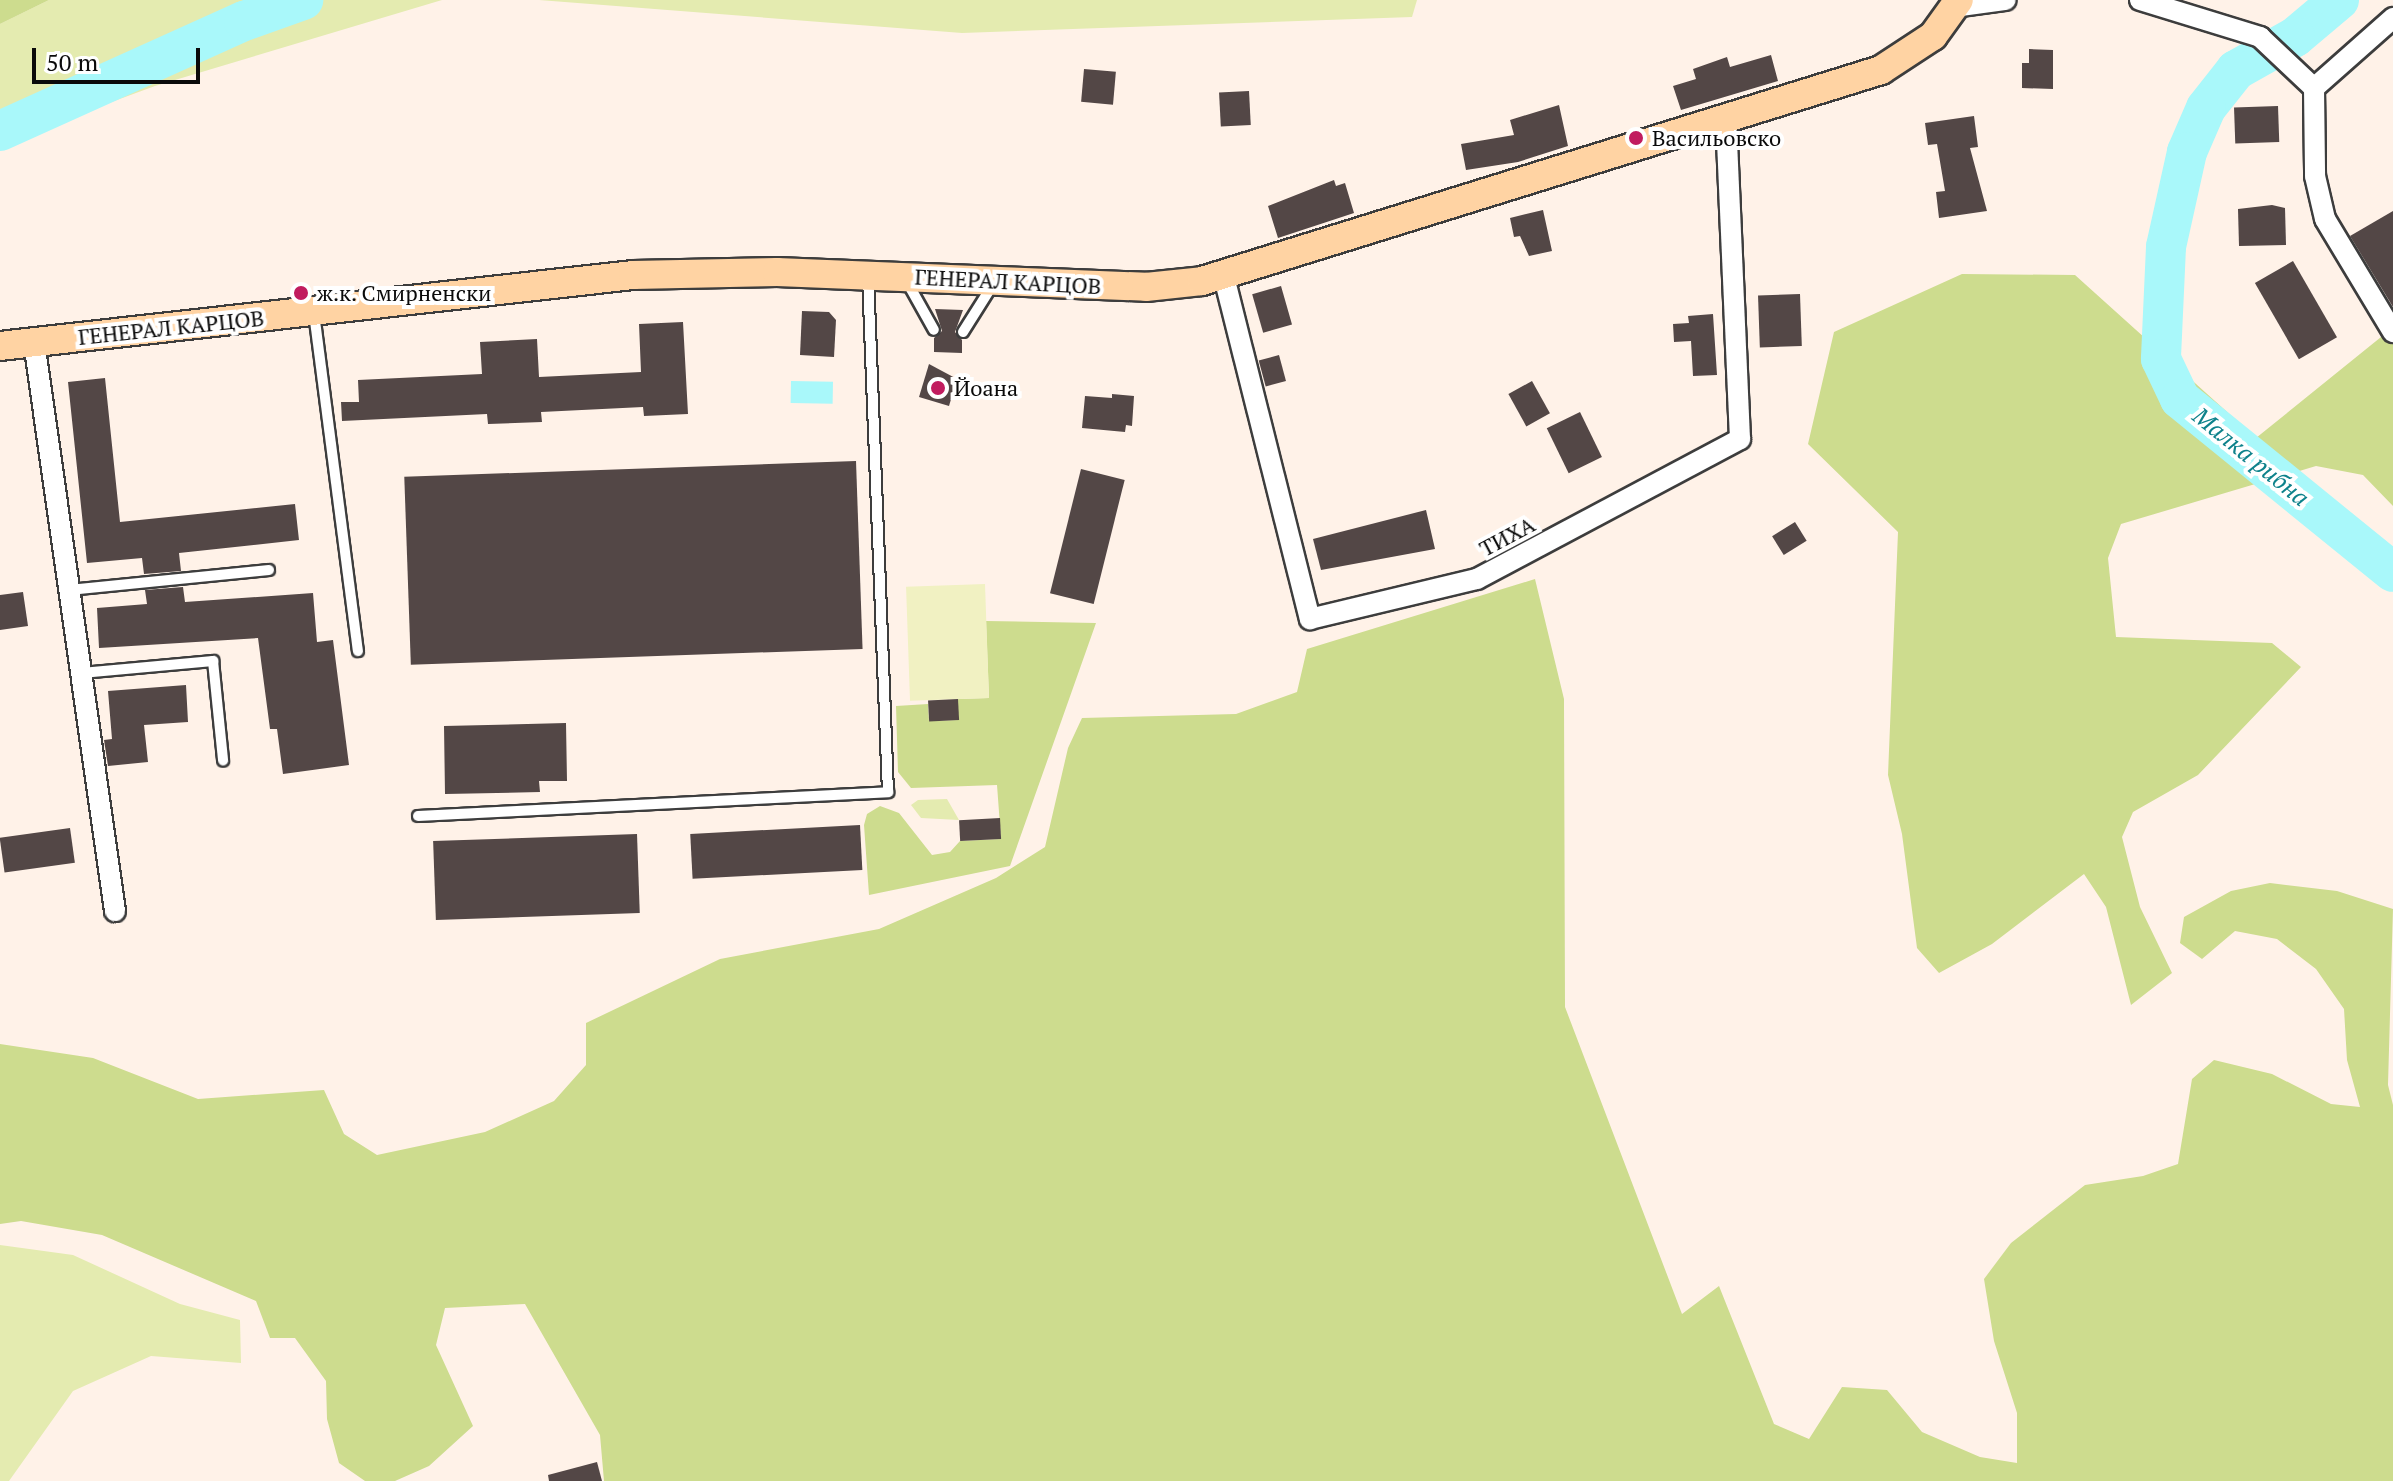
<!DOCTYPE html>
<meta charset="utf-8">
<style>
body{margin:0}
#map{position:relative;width:2393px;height:1481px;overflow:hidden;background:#fff2e8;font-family:"PT Serif",serif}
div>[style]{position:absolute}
.green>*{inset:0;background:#e4ebb0}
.forest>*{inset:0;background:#cddc8e}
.pitch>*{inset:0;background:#f1f1c2;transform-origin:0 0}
.water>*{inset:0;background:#a9f8fa;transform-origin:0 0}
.river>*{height:40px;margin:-20px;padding:0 20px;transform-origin:20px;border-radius:20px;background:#a9f8fa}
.building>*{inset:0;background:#534746;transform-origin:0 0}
.roads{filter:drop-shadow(2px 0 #3d3d3d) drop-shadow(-2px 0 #3d3d3d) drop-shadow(0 2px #3d3d3d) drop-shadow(0 -2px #3d3d3d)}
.lane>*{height:10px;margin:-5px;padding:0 5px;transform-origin:5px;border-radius:5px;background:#fff}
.street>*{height:20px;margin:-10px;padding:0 10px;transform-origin:10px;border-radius:10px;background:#fff}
.secondary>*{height:28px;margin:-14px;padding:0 14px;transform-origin:14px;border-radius:14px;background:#ffd3a3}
.dots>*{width:22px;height:22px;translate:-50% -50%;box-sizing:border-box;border:4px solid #fff;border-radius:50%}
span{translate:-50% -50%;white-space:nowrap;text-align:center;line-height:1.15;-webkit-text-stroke:8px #fff;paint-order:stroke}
.poi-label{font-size:22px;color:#0a0a0a}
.left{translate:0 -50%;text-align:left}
.street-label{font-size:22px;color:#0a0a0a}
.water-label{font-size:24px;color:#0e828b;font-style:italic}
.scale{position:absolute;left:32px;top:48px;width:168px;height:36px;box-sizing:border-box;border:4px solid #0a0a0a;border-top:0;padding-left:10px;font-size:24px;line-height:28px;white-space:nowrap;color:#0a0a0a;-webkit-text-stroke:6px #fff;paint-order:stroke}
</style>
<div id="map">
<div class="green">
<i style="clip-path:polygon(49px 0,442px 0,155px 86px,0 143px,0 24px)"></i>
<i style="clip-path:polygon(539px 0,1417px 0,1412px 17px,962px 33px)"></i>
<i style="clip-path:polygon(947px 799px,959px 820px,921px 818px,911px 805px,918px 800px)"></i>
<i style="clip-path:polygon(0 1245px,73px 1255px,180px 1304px,240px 1320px,241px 1363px,151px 1356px,73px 1391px,9px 1481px,0 1481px)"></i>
</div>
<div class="forest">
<i style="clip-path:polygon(0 0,49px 0,0 24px)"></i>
<i style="clip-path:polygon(1962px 274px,2075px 275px,2256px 438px,2386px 333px,2393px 336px,2393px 506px,2363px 475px,2316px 466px,2121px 524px,2108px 558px,2116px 637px,2272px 643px,2301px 667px,2198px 775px,2133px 812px,2122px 837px,2140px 907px,2172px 973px,2131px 1005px,2106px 907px,2084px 874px,1992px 944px,1939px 973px,1917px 948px,1902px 834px,1888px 775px,1898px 532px,1808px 444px,1834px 332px)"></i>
<i style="clip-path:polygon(1535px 579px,1564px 699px,1565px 1007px,1682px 1314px,1719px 1286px,1774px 1424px,1809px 1439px,1842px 1387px,1887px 1390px,1922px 1432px,1980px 1457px,2017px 1463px,2017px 1413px,1994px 1341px,1984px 1279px,2011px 1243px,2085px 1185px,2143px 1176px,2178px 1164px,2192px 1079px,2214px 1060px,2272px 1074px,2331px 1104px,2360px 1107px,2347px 1060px,2344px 1009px,2316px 969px,2277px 939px,2235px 931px,2202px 959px,2180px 943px,2184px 917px,2231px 891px,2270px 883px,2337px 891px,2393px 909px,2388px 1085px,2393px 1105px,2393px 1481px,604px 1481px,600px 1435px,525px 1304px,445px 1308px,436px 1345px,473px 1426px,429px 1466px,395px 1481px,365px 1481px,339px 1463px,327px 1419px,326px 1381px,295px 1338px,270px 1338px,256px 1301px,102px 1235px,21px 1221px,0 1224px,0 1044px,93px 1058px,198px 1099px,324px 1090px,344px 1134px,377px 1155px,485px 1132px,554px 1101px,586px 1065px,586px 1023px,720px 959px,879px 929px,996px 878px,1045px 847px,1068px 748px,1082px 718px,1236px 714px,1297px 692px,1307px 649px)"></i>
<i style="clip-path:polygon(986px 621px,1096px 623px,1010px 866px,869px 895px,864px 825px,867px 814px,880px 806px,899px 813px,932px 855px,950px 852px,960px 841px,1001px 839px,997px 785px,911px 788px,898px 772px,896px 706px,928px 704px,929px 721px,958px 720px,958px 699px,989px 698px)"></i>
</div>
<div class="pitch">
<i style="left:985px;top:584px;width:114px;height:79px;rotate:88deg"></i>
</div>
<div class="water">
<i style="left:791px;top:381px;width:42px;height:22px;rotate:1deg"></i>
</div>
<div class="river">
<i style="left:2339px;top:0;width:57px;rotate:139.9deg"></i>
<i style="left:2295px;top:37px;width:68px;rotate:150.8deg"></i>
<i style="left:2236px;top:70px;width:48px;rotate:128.3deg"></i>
<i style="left:2206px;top:108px;width:48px;rotate:113.4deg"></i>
<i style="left:2187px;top:152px;width:97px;rotate:102.5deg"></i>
<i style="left:2166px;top:247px;width:112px;rotate:92.6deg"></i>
<i style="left:2161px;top:359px;width:44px;rotate:64.6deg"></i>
<i style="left:2180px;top:399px;width:274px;rotate:39.1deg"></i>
<i style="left:0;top:131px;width:268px;rotate:-24.3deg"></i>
<i style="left:244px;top:21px;width:63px;rotate:-19.6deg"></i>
</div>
<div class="building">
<i style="clip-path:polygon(2029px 49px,2053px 50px,2053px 89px,2022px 88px,2022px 63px,2029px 63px)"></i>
<i style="clip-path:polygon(1771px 55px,1778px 81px,1681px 110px,1673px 86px,1696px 79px,1693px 69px,1727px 57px,1730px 67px)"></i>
<i style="left:1084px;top:69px;width:32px;height:33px;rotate:5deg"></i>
<i style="left:1249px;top:91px;width:34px;height:30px;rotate:87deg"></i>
<i style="clip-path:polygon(1559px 105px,1568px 146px,1518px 162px,1466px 170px,1461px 144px,1514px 135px,1510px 120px)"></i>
<i style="left:2278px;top:106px;width:36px;height:44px;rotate:88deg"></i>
<i style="clip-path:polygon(1974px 116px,1978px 147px,1970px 148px,1987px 211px,1939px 218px,1936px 192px,1945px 191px,1937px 144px,1928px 145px,1925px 123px)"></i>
<i style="clip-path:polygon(1334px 180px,1336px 186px,1345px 183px,1354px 213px,1278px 238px,1268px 206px)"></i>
<i style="clip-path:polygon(2272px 205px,2285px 208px,2286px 245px,2239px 246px,2238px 209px)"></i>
<i style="clip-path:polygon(1543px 210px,1552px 251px,1529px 256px,1520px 236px,1514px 237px,1510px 218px)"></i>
<i style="clip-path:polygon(2393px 211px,2393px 307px,2350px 236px)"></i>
<i style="left:2293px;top:261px;width:88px;height:44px;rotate:60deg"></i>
<i style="left:1281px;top:286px;width:40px;height:30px;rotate:74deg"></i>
<i style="left:1800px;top:294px;width:52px;height:42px;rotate:88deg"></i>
<i style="clip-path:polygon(935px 309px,963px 310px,955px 332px,962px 340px,962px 353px,934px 352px,934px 338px,942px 331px)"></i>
<i style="clip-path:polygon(802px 311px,829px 312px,836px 320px,834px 357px,800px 355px)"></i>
<i style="clip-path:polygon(1713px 314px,1717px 375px,1693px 376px,1691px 341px,1674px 342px,1673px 324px,1689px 323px,1688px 316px)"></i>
<i style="clip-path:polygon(683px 322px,688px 414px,644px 416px,643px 407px,541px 412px,542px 422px,488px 424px,487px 414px,342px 421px,341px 402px,359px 402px,358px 380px,482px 374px,480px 342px,537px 339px,539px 377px,641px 372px,639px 324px)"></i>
<i style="left:1279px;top:355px;width:27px;height:21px;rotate:75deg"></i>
<i style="clip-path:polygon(929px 364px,957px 379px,949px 406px,919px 397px)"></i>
<i style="clip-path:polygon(105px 378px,120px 522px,295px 504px,299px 540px,179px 553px,181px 571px,144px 574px,142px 558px,87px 563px,68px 382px)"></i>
<i style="left:1532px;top:381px;width:37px;height:27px;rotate:61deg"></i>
<i style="clip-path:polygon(1112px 394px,1134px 396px,1132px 426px,1126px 425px,1125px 432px,1082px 428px,1085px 396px,1112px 398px)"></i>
<i style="left:1580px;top:412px;width:50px;height:37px;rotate:64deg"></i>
<i style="left:856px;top:461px;width:188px;height:452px;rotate:88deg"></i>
<i style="left:1081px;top:469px;width:45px;height:128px;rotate:14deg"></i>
<i style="clip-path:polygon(1426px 510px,1435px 549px,1321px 570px,1313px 539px)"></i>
<i style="left:1795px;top:522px;width:22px;height:27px;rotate:58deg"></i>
<i style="clip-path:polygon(183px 587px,185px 602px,313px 593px,317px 642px,333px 640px,349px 765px,283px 774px,277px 729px,270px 729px,258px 638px,99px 648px,97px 608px,147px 604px,145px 590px)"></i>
<i style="clip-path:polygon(23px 592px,28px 626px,0 630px,0 595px)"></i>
<i style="clip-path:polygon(186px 685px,188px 722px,144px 725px,148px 762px,108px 766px,104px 740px,112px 739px,108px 691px)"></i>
<i style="left:958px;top:699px;width:21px;height:30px;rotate:87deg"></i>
<i style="clip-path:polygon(566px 723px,567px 781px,539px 781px,540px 792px,445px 794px,444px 726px)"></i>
<i style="left:1000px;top:818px;width:21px;height:41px;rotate:87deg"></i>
<i style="left:860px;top:825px;width:45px;height:170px;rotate:87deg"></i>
<i style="left:70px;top:828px;width:35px;height:71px;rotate:82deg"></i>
<i style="left:637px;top:834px;width:79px;height:204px;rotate:88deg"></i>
<i style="clip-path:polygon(597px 1462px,602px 1481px,549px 1481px,548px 1475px)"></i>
</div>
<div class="roads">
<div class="lane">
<i style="left:906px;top:280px;width:57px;rotate:60.8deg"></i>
<i style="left:314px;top:313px;width:341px;rotate:82.6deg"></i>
<i style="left:963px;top:332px;width:54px;rotate:-57.8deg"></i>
<i style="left:69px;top:590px;width:201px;rotate:-5.7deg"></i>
<i style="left:81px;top:673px;width:133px;rotate:-5.2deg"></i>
<i style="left:213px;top:661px;width:100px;rotate:84.2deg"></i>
<i style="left:418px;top:816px;width:471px;rotate:-2.9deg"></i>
<i style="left:888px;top:792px;width:516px;rotate:-92.22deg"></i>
</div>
<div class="street">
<i style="left:2140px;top:0;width:126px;rotate:17.1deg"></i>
<i style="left:2260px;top:37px;width:74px;rotate:43.4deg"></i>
<i style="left:2314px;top:88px;width:88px;rotate:89.3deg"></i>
<i style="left:2315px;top:176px;width:44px;rotate:76.9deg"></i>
<i style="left:2325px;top:219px;width:132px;rotate:59deg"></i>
<i style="left:1954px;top:7px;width:52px;rotate:-7.7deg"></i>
<i style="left:2314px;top:88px;width:106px;rotate:-41.5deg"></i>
<i style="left:1224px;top:277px;width:353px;rotate:75.9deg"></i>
<i style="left:1310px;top:619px;width:172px;rotate:-13.5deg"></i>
<i style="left:1477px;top:579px;width:298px;rotate:-28deg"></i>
<i style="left:1740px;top:439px;width:320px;rotate:-92.5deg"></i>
<i style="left:34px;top:342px;width:575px;rotate:81.9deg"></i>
</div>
<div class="secondary">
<i style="left:0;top:346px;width:637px;rotate:-6.4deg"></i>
<i style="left:633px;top:275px;width:144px;rotate:-1.2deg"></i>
<i style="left:777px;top:272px;width:369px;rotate:2.3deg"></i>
<i style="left:1146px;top:287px;width:56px;rotate:-6.1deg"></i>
<i style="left:1202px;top:281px;width:711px;rotate:-17.26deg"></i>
<i style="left:1881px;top:70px;width:62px;rotate:-33.2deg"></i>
<i style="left:1933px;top:36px;width:44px;rotate:-54.2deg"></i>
</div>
</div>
<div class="dots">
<i style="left:1636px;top:138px;background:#c11c5f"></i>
<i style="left:301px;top:293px;background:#c11c5f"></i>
<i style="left:938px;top:388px;background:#c11c5f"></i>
</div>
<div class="poi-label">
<span class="left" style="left:1652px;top:138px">Васильовско</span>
<span class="left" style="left:317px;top:293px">ж.к. Смирненски</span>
<span class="left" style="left:954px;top:388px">Йоана</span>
</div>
<div class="street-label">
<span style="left:1008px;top:281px;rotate:3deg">ГЕНЕРАЛ КАРЦОВ</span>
<span style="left:171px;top:327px;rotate:-6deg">ГЕНЕРАЛ КАРЦОВ</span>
<span style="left:1507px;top:536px;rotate:-28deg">ТИХА</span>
</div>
<div class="water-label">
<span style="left:2251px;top:457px;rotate:39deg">Малка рибна</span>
</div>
<div class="scale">50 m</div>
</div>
